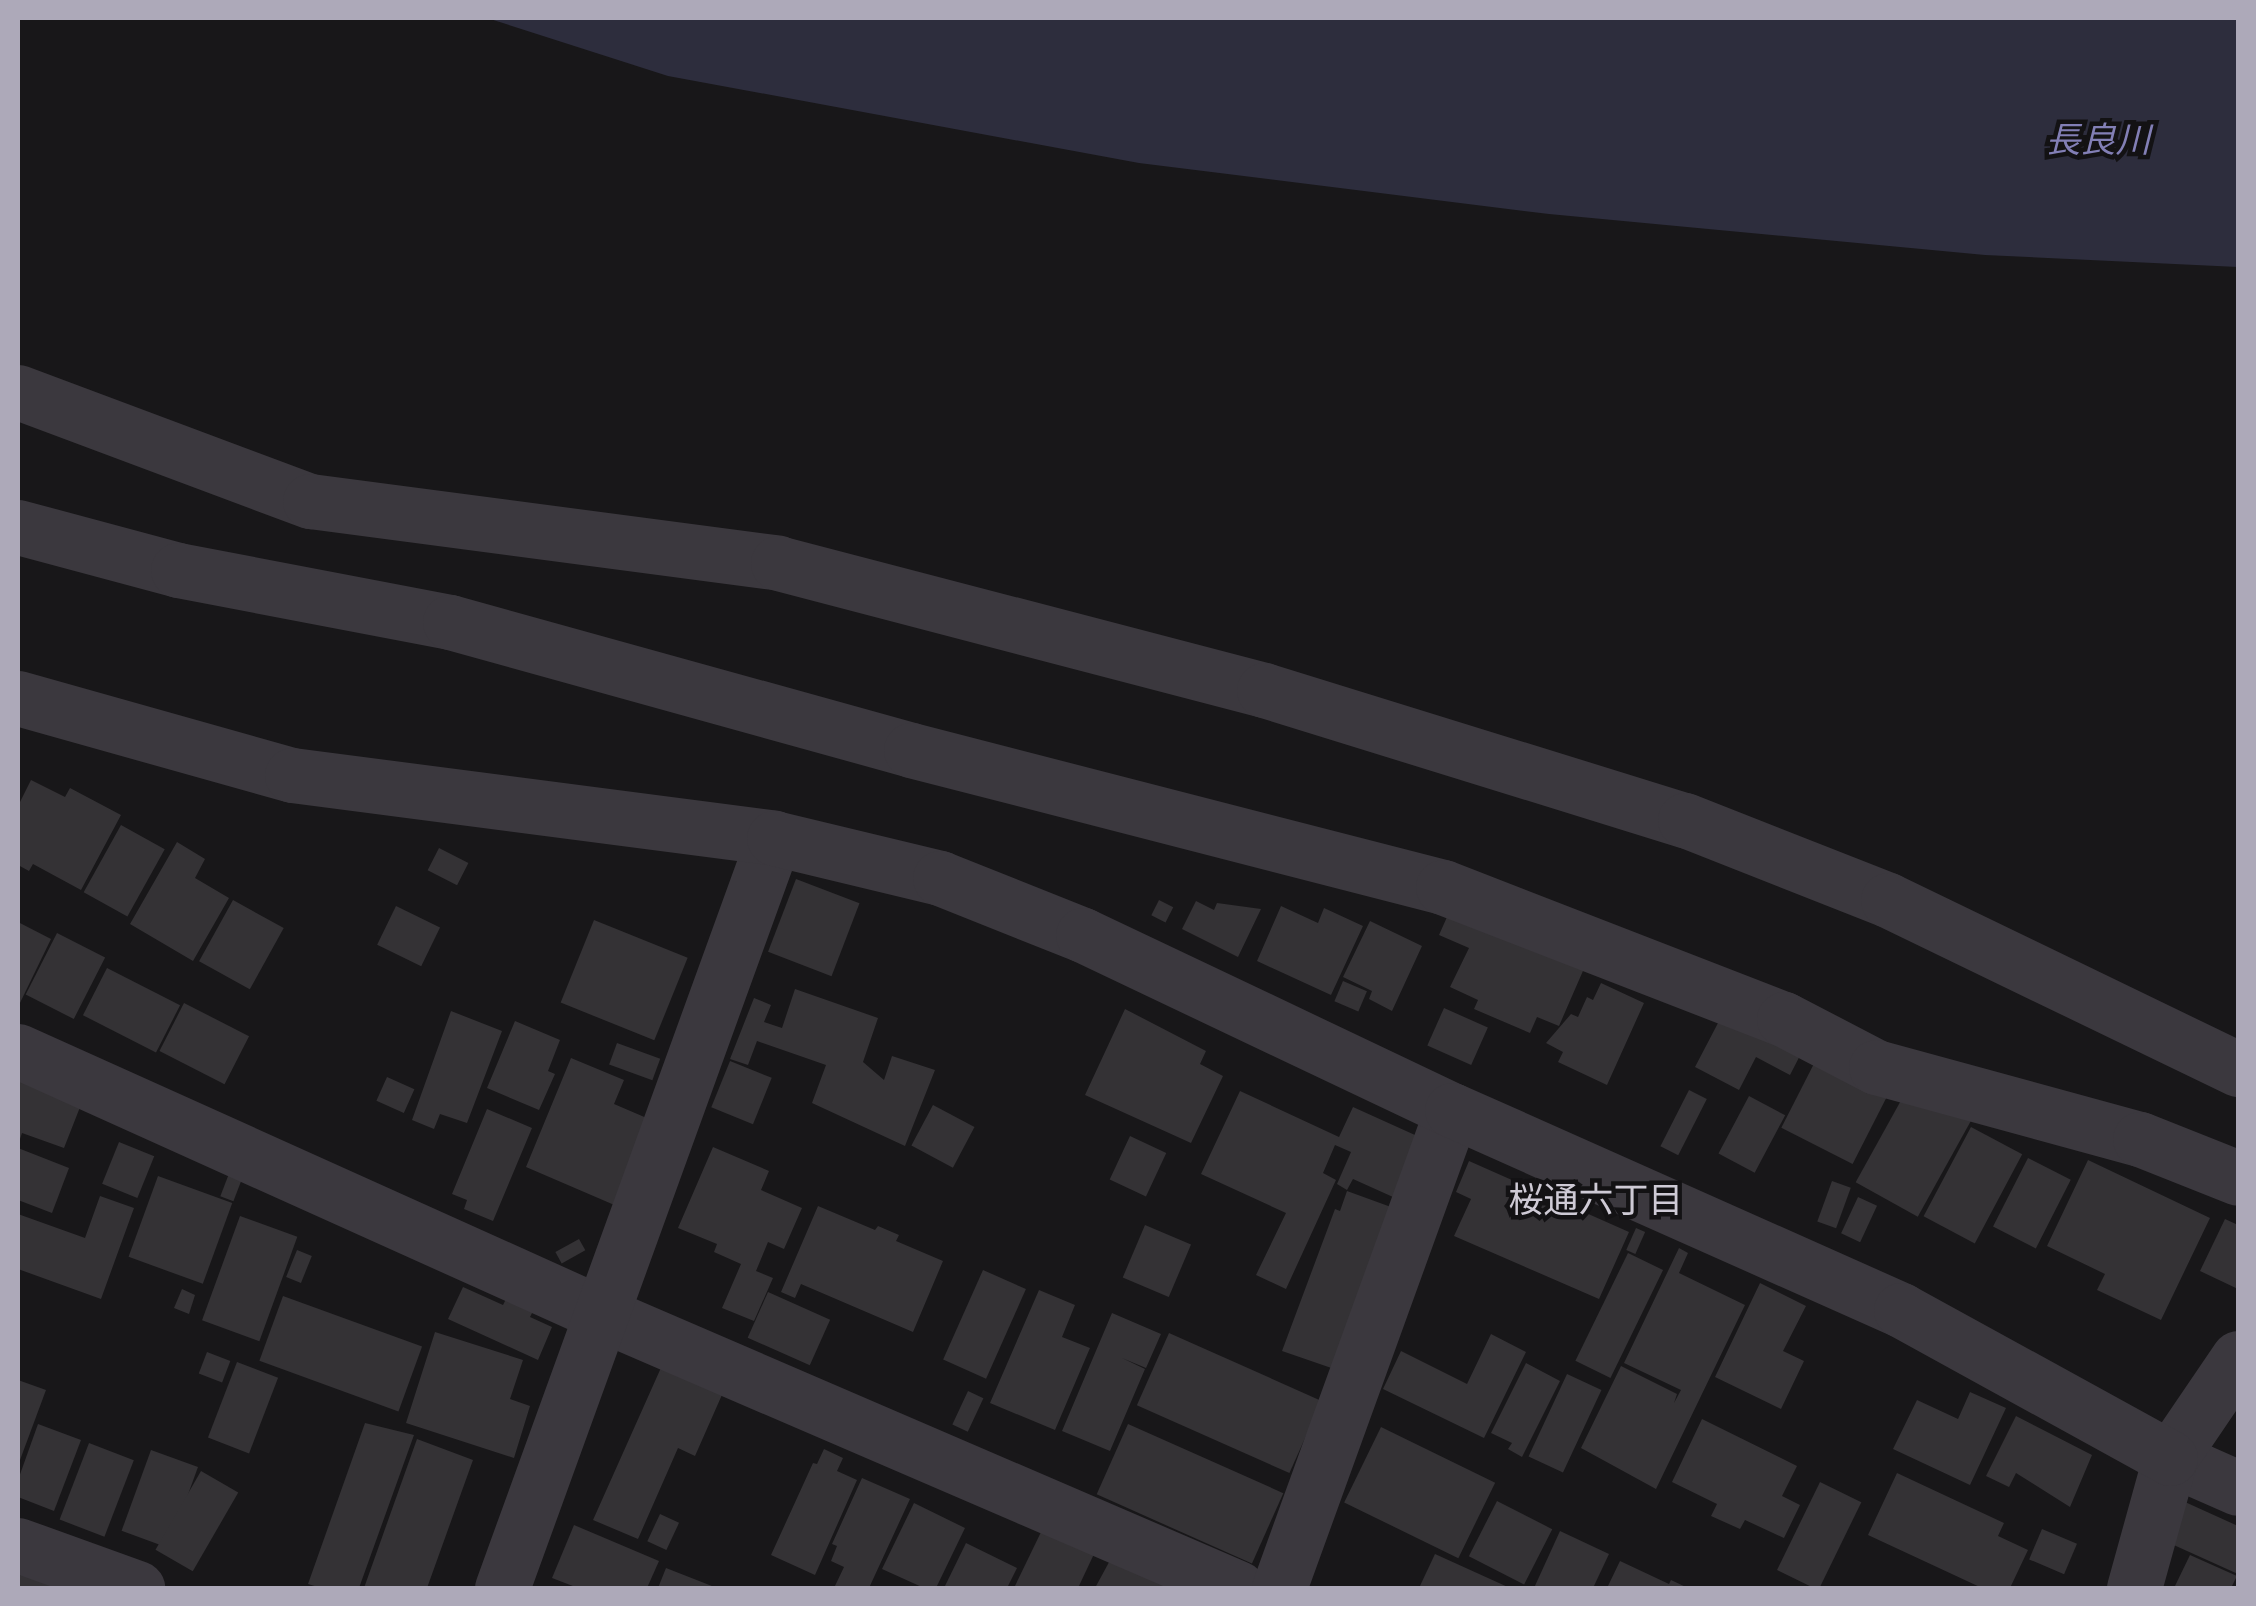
<!DOCTYPE html>
<meta charset="utf-8">
<style>
body{margin:0}
#map{position:relative;width:2256px;height:1606px;overflow:hidden;background:#181719;font-family:"Golos Text","Noto Sans JP",sans-serif}
div>[style]{position:absolute}
.water>*{inset:0;background:#2d2d3d}
.building>*{inset:0;background:#343235;transform-origin:0 0}
.minor>*{height:55px;margin:-27.5px;padding:0 27.5px;transform-origin:27.5px;border-radius:27.5px;background:#3b383e}
.tertiary>*{height:55px;margin:-27.5px;padding:0 27.5px;transform-origin:27.5px;border-radius:27.5px;background:#3b383e}
span{translate:-50% -50%;white-space:nowrap;text-align:center;line-height:1.15;-webkit-text-stroke:9px #131214;paint-order:stroke}
.water-label{font-size:35px;color:#827fb5;font-style:italic}
.neighbourhood-label{font-size:35px;color:#cecad5}
.frame{position:absolute;inset:0;border:20px solid #ada9b9;pointer-events:none}
</style>
<div id="map">
<div class="water">
<i style="clip-path:polygon(487px 18px,2238px 18px,2238px 267px,1985px 255px,1549px 214px,1139px 163px,668px 76px)"></i>
</div>
<div class="building">
<i style="clip-path:polygon(31px 780px,65px 797px,70px 788px,121px 815px,81px 890px,33px 864px,29px 871px,18px 865px,18px 806px)"></i>
<i style="left:121px;top:825px;width:50px;height:77px;rotate:29deg"></i>
<i style="clip-path:polygon(177px 842px,205px 859px,195px 878px,229px 898px,193px 961px,130px 924px)"></i>
<i style="left:439px;top:848px;width:33px;height:25px;rotate:27deg"></i>
<i style="left:796px;top:879px;width:68px;height:78px;rotate:21deg"></i>
<i style="left:233px;top:900px;width:58px;height:70px;rotate:29deg"></i>
<i style="left:1159px;top:900px;width:16px;height:17px;rotate:27deg"></i>
<i style="clip-path:polygon(1196px 901px,1214px 910px,1217px 903px,1261px 909px,1238px 957px,1182px 929px)"></i>
<i style="left:396px;top:906px;width:49px;height:43px;rotate:26deg"></i>
<i style="clip-path:polygon(1281px 906px,1318px 923px,1324px 908px,1363px 926px,1331px 995px,1257px 961px)"></i>
<i style="clip-path:polygon(1447px 917px,1586px 964px,1559px 1026px,1537px 1017px,1530px 1033px,1474px 1009px,1478px 1000px,1450px 987px,1469px 948px,1439px 935px)"></i>
<i style="left:594px;top:920px;width:101px;height:89px;rotate:22deg"></i>
<i style="clip-path:polygon(1370px 921px,1422px 946px,1392px 1011px,1369px 999px,1372px 991px,1343px 977px)"></i>
<i style="clip-path:polygon(18px 922px,51px 939px,18px 1007px)"></i>
<i style="left:57px;top:933px;width:54px;height:69px;rotate:27deg"></i>
<i style="left:107px;top:968px;width:82px;height:53px;rotate:27deg"></i>
<i style="left:1343px;top:981px;width:26px;height:22px;rotate:23deg"></i>
<i style="clip-path:polygon(1601px 983px,1644px 1003px,1607px 1085px,1558px 1062px,1563px 1052px,1546px 1043px,1571px 1014px,1578px 1017px,1587px 997px,1593px 1000px)"></i>
<i style="clip-path:polygon(795px 989px,878px 1018px,863px 1062px,884px 1080px,892px 1056px,935px 1070px,905px 1146px,812px 1103px,826px 1065px,757px 1041px,748px 1065px,730px 1059px,754px 998px,771px 1005px,764px 1022px,782px 1028px)"></i>
<i style="clip-path:polygon(1729px 1002px,1807px 1042px,1790px 1075px,1756px 1057px,1739px 1090px,1695px 1067px)"></i>
<i style="left:184px;top:1003px;width:73px;height:54px;rotate:27deg"></i>
<i style="left:1444px;top:1008px;width:48px;height:41px;rotate:24deg"></i>
<i style="clip-path:polygon(1125px 1009px,1206px 1051px,1200px 1064px,1223px 1076px,1191px 1143px,1085px 1095px)"></i>
<i style="clip-path:polygon(451px 1011px,502px 1031px,467px 1123px,440px 1114px,434px 1129px,412px 1120px)"></i>
<i style="clip-path:polygon(515px 1021px,560px 1040px,548px 1071px,555px 1074px,539px 1110px,487px 1088px)"></i>
<i style="left:617px;top:1043px;width:46px;height:23px;rotate:20deg"></i>
<i style="left:1824px;top:1044px;width:80px;height:94px;rotate:27deg"></i>
<i style="clip-path:polygon(571px 1058px,624px 1080px,614px 1104px,656px 1122px,619px 1207px,526px 1167px)"></i>
<i style="left:730px;top:1061px;width:45px;height:50px;rotate:22deg"></i>
<i style="clip-path:polygon(18px 1070px,84px 1097px,64px 1148px,22px 1133px,18px 1145px)"></i>
<i style="left:387px;top:1077px;width:30px;height:26px;rotate:24deg"></i>
<i style="left:1909px;top:1086px;width:71px;height:110px;rotate:29deg"></i>
<i style="left:1689px;top:1090px;width:20px;height:63px;rotate:27deg"></i>
<i style="clip-path:polygon(1240px 1091px,1339px 1137px,1353px 1107px,1426px 1140px,1393px 1197px,1353px 1179px,1347px 1190px,1337px 1184px,1351px 1152px,1335px 1145px,1323px 1173px,1336px 1180px,1286px 1289px,1256px 1275px,1286px 1213px,1201px 1174px)"></i>
<i style="left:1749px;top:1096px;width:41px;height:65px;rotate:28deg"></i>
<i style="left:933px;top:1105px;width:47px;height:46px;rotate:28deg"></i>
<i style="clip-path:polygon(487px 1109px,532px 1128px,493px 1221px,464px 1209px,467px 1200px,452px 1194px)"></i>
<i style="left:1971px;top:1127px;width:58px;height:101px;rotate:28deg"></i>
<i style="left:1130px;top:1136px;width:40px;height:48px;rotate:25deg"></i>
<i style="left:119px;top:1142px;width:38px;height:45px;rotate:22deg"></i>
<i style="clip-path:polygon(713px 1147px,769px 1171px,761px 1190px,802px 1208px,784px 1249px,768px 1242px,756px 1271px,773px 1278px,754px 1321px,722px 1308px,741px 1264px,714px 1252px,717px 1244px,678px 1228px)"></i>
<i style="clip-path:polygon(18px 1148px,69px 1168px,52px 1213px,18px 1200px)"></i>
<i style="left:2028px;top:1158px;width:48px;height:77px;rotate:27deg"></i>
<i style="clip-path:polygon(2088px 1160px,2210px 1218px,2161px 1320px,2097px 1290px,2105px 1274px,2047px 1246px)"></i>
<i style="clip-path:polygon(1469px 1161px,1629px 1232px,1599px 1299px,1454px 1236px,1471px 1199px,1456px 1192px)"></i>
<i style="left:230px;top:1171px;width:14px;height:27px;rotate:21deg"></i>
<i style="left:158px;top:1176px;width:79px;height:86px;rotate:20deg"></i>
<i style="left:1832px;top:1181px;width:20px;height:43px;rotate:20deg"></i>
<i style="clip-path:polygon(1347px 1191px,1402px 1211px,1343px 1372px,1282px 1351px,1335px 1209px,1340px 1211px)"></i>
<i style="clip-path:polygon(100px 1196px,134px 1208px,101px 1299px,18px 1269px,18px 1214px,85px 1238px)"></i>
<i style="left:1858px;top:1197px;width:21px;height:40px;rotate:25deg"></i>
<i style="clip-path:polygon(818px 1206px,875px 1230px,878px 1226px,899px 1235px,896px 1241px,943px 1261px,913px 1332px,801px 1284px,795px 1298px,781px 1292px)"></i>
<i style="left:240px;top:1216px;width:61px;height:111px;rotate:20deg"></i>
<i style="clip-path:polygon(2225px 1219px,2238px 1225px,2238px 1289px,2200px 1271px)"></i>
<i style="left:1145px;top:1225px;width:50px;height:57px;rotate:23deg"></i>
<i style="left:1636px;top:1228px;width:10px;height:24px;rotate:24deg"></i>
<i style="left:579px;top:1239px;width:13px;height:27px;rotate:61deg"></i>
<i style="clip-path:polygon(1679px 1248px,1688px 1253px,1679px 1273px,1745px 1305px,1656px 1489px,1581px 1448px,1621px 1366px,1677px 1394px,1674px 1403px,1681px 1390px,1624px 1363px)"></i>
<i style="left:297px;top:1250px;width:16px;height:29px;rotate:22deg"></i>
<i style="left:1628px;top:1253px;width:39px;height:120px;rotate:26deg"></i>
<i style="left:983px;top:1270px;width:47px;height:98px;rotate:24deg"></i>
<i style="clip-path:polygon(1760px 1283px,1806px 1306px,1783px 1351px,1804px 1361px,1781px 1409px,1715px 1377px)"></i>
<i style="clip-path:polygon(463px 1287px,503px 1305px,506px 1299px,533px 1311px,530px 1317px,552px 1327px,538px 1360px,448px 1319px)"></i>
<i style="clip-path:polygon(182px 1289px,195px 1295px,189px 1314px,174px 1308px)"></i>
<i style="clip-path:polygon(1039px 1290px,1075px 1305px,1062px 1337px,1090px 1348px,1055px 1430px,990px 1403px)"></i>
<i style="left:768px;top:1292px;width:68px;height:50px;rotate:24deg"></i>
<i style="left:283px;top:1296px;width:148px;height:69px;rotate:20deg"></i>
<i style="clip-path:polygon(1112px 1313px,1161px 1334px,1146px 1368px,1122px 1358px,1145px 1369px,1110px 1451px,1062px 1431px)"></i>
<i style="clip-path:polygon(435px 1332px,523px 1360px,510px 1399px,530px 1406px,514px 1458px,406px 1423px)"></i>
<i style="left:1169px;top:1333px;width:167px;height:79px;rotate:24deg"></i>
<i style="clip-path:polygon(1491px 1334px,1526px 1352px,1484px 1438px,1383px 1389px,1401px 1351px,1467px 1384px)"></i>
<i style="left:207px;top:1352px;width:25px;height:23px;rotate:21deg"></i>
<i style="clip-path:polygon(664px 1361px,725px 1388px,695px 1456px,678px 1448px,638px 1539px,593px 1520px)"></i>
<i style="left:237px;top:1362px;width:44px;height:81px;rotate:21deg"></i>
<i style="clip-path:polygon(1526px 1363px,1560px 1381px,1522px 1457px,1508px 1449px,1512px 1443px,1491px 1433px)"></i>
<i style="left:1567px;top:1374px;width:38px;height:91px;rotate:25deg"></i>
<i style="clip-path:polygon(18px 1380px,46px 1390px,20px 1460px,18px 1459px)"></i>
<i style="left:968px;top:1391px;width:17px;height:37px;rotate:25deg"></i>
<i style="clip-path:polygon(1970px 1392px,2006px 1408px,1970px 1485px,1893px 1449px,1917px 1400px,1958px 1419px)"></i>
<i style="clip-path:polygon(2016px 1416px,2092px 1455px,2070px 1507px,2016px 1473px,2009px 1487px,1986px 1476px)"></i>
<i style="clip-path:polygon(1702px 1419px,1797px 1466px,1782px 1496px,1800px 1505px,1784px 1538px,1745px 1520px,1740px 1529px,1711px 1516px,1717px 1504px,1672px 1482px)"></i>
<i style="clip-path:polygon(365px 1423px,414px 1435px,359px 1588px,321px 1588px,308px 1584px)"></i>
<i style="clip-path:polygon(38px 1424px,81px 1440px,54px 1511px,18px 1497px,18px 1480px)"></i>
<i style="left:1128px;top:1424px;width:170px;height:77px;rotate:24deg"></i>
<i style="left:1381px;top:1427px;width:127px;height:84px;rotate:26deg"></i>
<i style="clip-path:polygon(417px 1439px,473px 1460px,427px 1588px,364px 1588px)"></i>
<i style="left:89px;top:1443px;width:48px;height:82px;rotate:21deg"></i>
<i style="clip-path:polygon(824px 1449px,843px 1458px,837px 1471px,857px 1480px,815px 1575px,771px 1555px,813px 1463px,817px 1464px)"></i>
<i style="left:151px;top:1450px;width:50px;height:86px;rotate:20deg"></i>
<i style="left:201px;top:1471px;width:43px;height:91px;rotate:30deg"></i>
<i style="clip-path:polygon(1897px 1473px,2004px 1523px,1998px 1536px,2028px 1550px,2010px 1588px,1982px 1588px,1868px 1535px)"></i>
<i style="clip-path:polygon(862px 1478px,910px 1499px,869px 1588px,834px 1588px,844px 1567px,831px 1561px,837px 1546px,832px 1544px)"></i>
<i style="left:1820px;top:1482px;width:46px;height:98px;rotate:26deg"></i>
<i style="clip-path:polygon(2174px 1497px,2238px 1526px,2238px 1574px,2156px 1537px)"></i>
<i style="left:1497px;top:1501px;width:62px;height:62px;rotate:27deg"></i>
<i style="clip-path:polygon(914px 1503px,965px 1528px,936px 1588px,924px 1588px,882px 1569px)"></i>
<i style="left:660px;top:1514px;width:21px;height:30px;rotate:25deg"></i>
<i style="clip-path:polygon(574px 1525px,659px 1561px,647px 1588px,578px 1588px,552px 1578px)"></i>
<i style="left:2042px;top:1529px;width:38px;height:33px;rotate:23deg"></i>
<i style="clip-path:polygon(1042px 1530px,1094px 1554px,1078px 1588px,1014px 1588px)"></i>
<i style="clip-path:polygon(1560px 1531px,1609px 1554px,1593px 1588px,1534px 1588px)"></i>
<i style="clip-path:polygon(966px 1543px,1017px 1568px,1007px 1588px,944px 1588px)"></i>
<i style="clip-path:polygon(1114px 1553px,1166px 1581px,1162px 1588px,1095px 1588px)"></i>
<i style="clip-path:polygon(1435px 1554px,1510px 1588px,1419px 1588px)"></i>
<i style="clip-path:polygon(2190px 1555px,2237px 1576px,2231px 1588px,2174px 1588px)"></i>
<i style="clip-path:polygon(23px 1558px,106px 1588px,18px 1588px)"></i>
<i style="clip-path:polygon(1620px 1561px,1669px 1584px,1671px 1580px,1688px 1588px,1607px 1588px)"></i>
<i style="clip-path:polygon(666px 1568px,717px 1588px,658px 1588px)"></i>
</div>
<div class="minor">
<i style="left:18px;top:392px;width:312px;rotate:20.5deg"></i>
<i style="left:310px;top:501px;width:472px;rotate:7.5deg"></i>
<i style="left:778px;top:563px;width:502px;rotate:14.64deg"></i>
<i style="left:1264px;top:690px;width:441px;rotate:17.2deg"></i>
<i style="left:1685px;top:820px;width:218px;rotate:21.5deg"></i>
<i style="left:1888px;top:900px;width:389px;rotate:25.8deg"></i>
<i style="left:18px;top:527px;width:166px;rotate:15deg"></i>
<i style="left:178px;top:570px;width:277px;rotate:10.8deg"></i>
<i style="left:450px;top:622px;width:478px;rotate:15.5deg"></i>
<i style="left:911px;top:750px;width:549px;rotate:14.44deg"></i>
<i style="left:1443px;top:887px;width:366px;rotate:21.2deg"></i>
<i style="left:1784px;top:1019px;width:104px;rotate:27.6deg"></i>
<i style="left:1876px;top:1067px;width:274px;rotate:15.3deg"></i>
<i style="left:2140px;top:1139px;width:105px;rotate:21.7deg"></i>
<i style="left:18px;top:1051px;width:643px;rotate:24.25deg"></i>
<i style="left:604px;top:1315px;width:690px;rotate:23.3deg"></i>
<i style="left:2170px;top:1458px;width:74px;rotate:23.8deg"></i>
<i style="left:18px;top:1545px;width:127px;rotate:19.9deg"></i>
<i style="left:502px;top:1588px;width:798px;rotate:-70.07deg"></i>
<i style="left:1279px;top:1588px;width:508px;rotate:-70.1deg"></i>
<i style="left:2134px;top:1588px;width:135px;rotate:-74.5deg"></i>
<i style="left:2170px;top:1458px;width:121px;rotate:-55.8deg"></i>
</div>
<div class="tertiary">
<i style="left:18px;top:698px;width:285px;rotate:15.7deg"></i>
<i style="left:292px;top:775px;width:486px;rotate:7.4deg"></i>
<i style="left:774px;top:838px;width:171px;rotate:13.5deg"></i>
<i style="left:940px;top:878px;width:154px;rotate:21.7deg"></i>
<i style="left:1083px;top:935px;width:408px;rotate:25.4deg"></i>
<i style="left:1452px;top:1110px;width:492px;rotate:24deg"></i>
<i style="left:1901px;top:1310px;width:307px;rotate:28.8deg"></i>
</div>
<div class="water-label">
<span style="left:2098px;top:139px">長良川</span>
</div>
<div class="neighbourhood-label">
<span style="left:1596px;top:1199px">桜通六丁目</span>
</div>
<div class="frame"></div>
</div>
